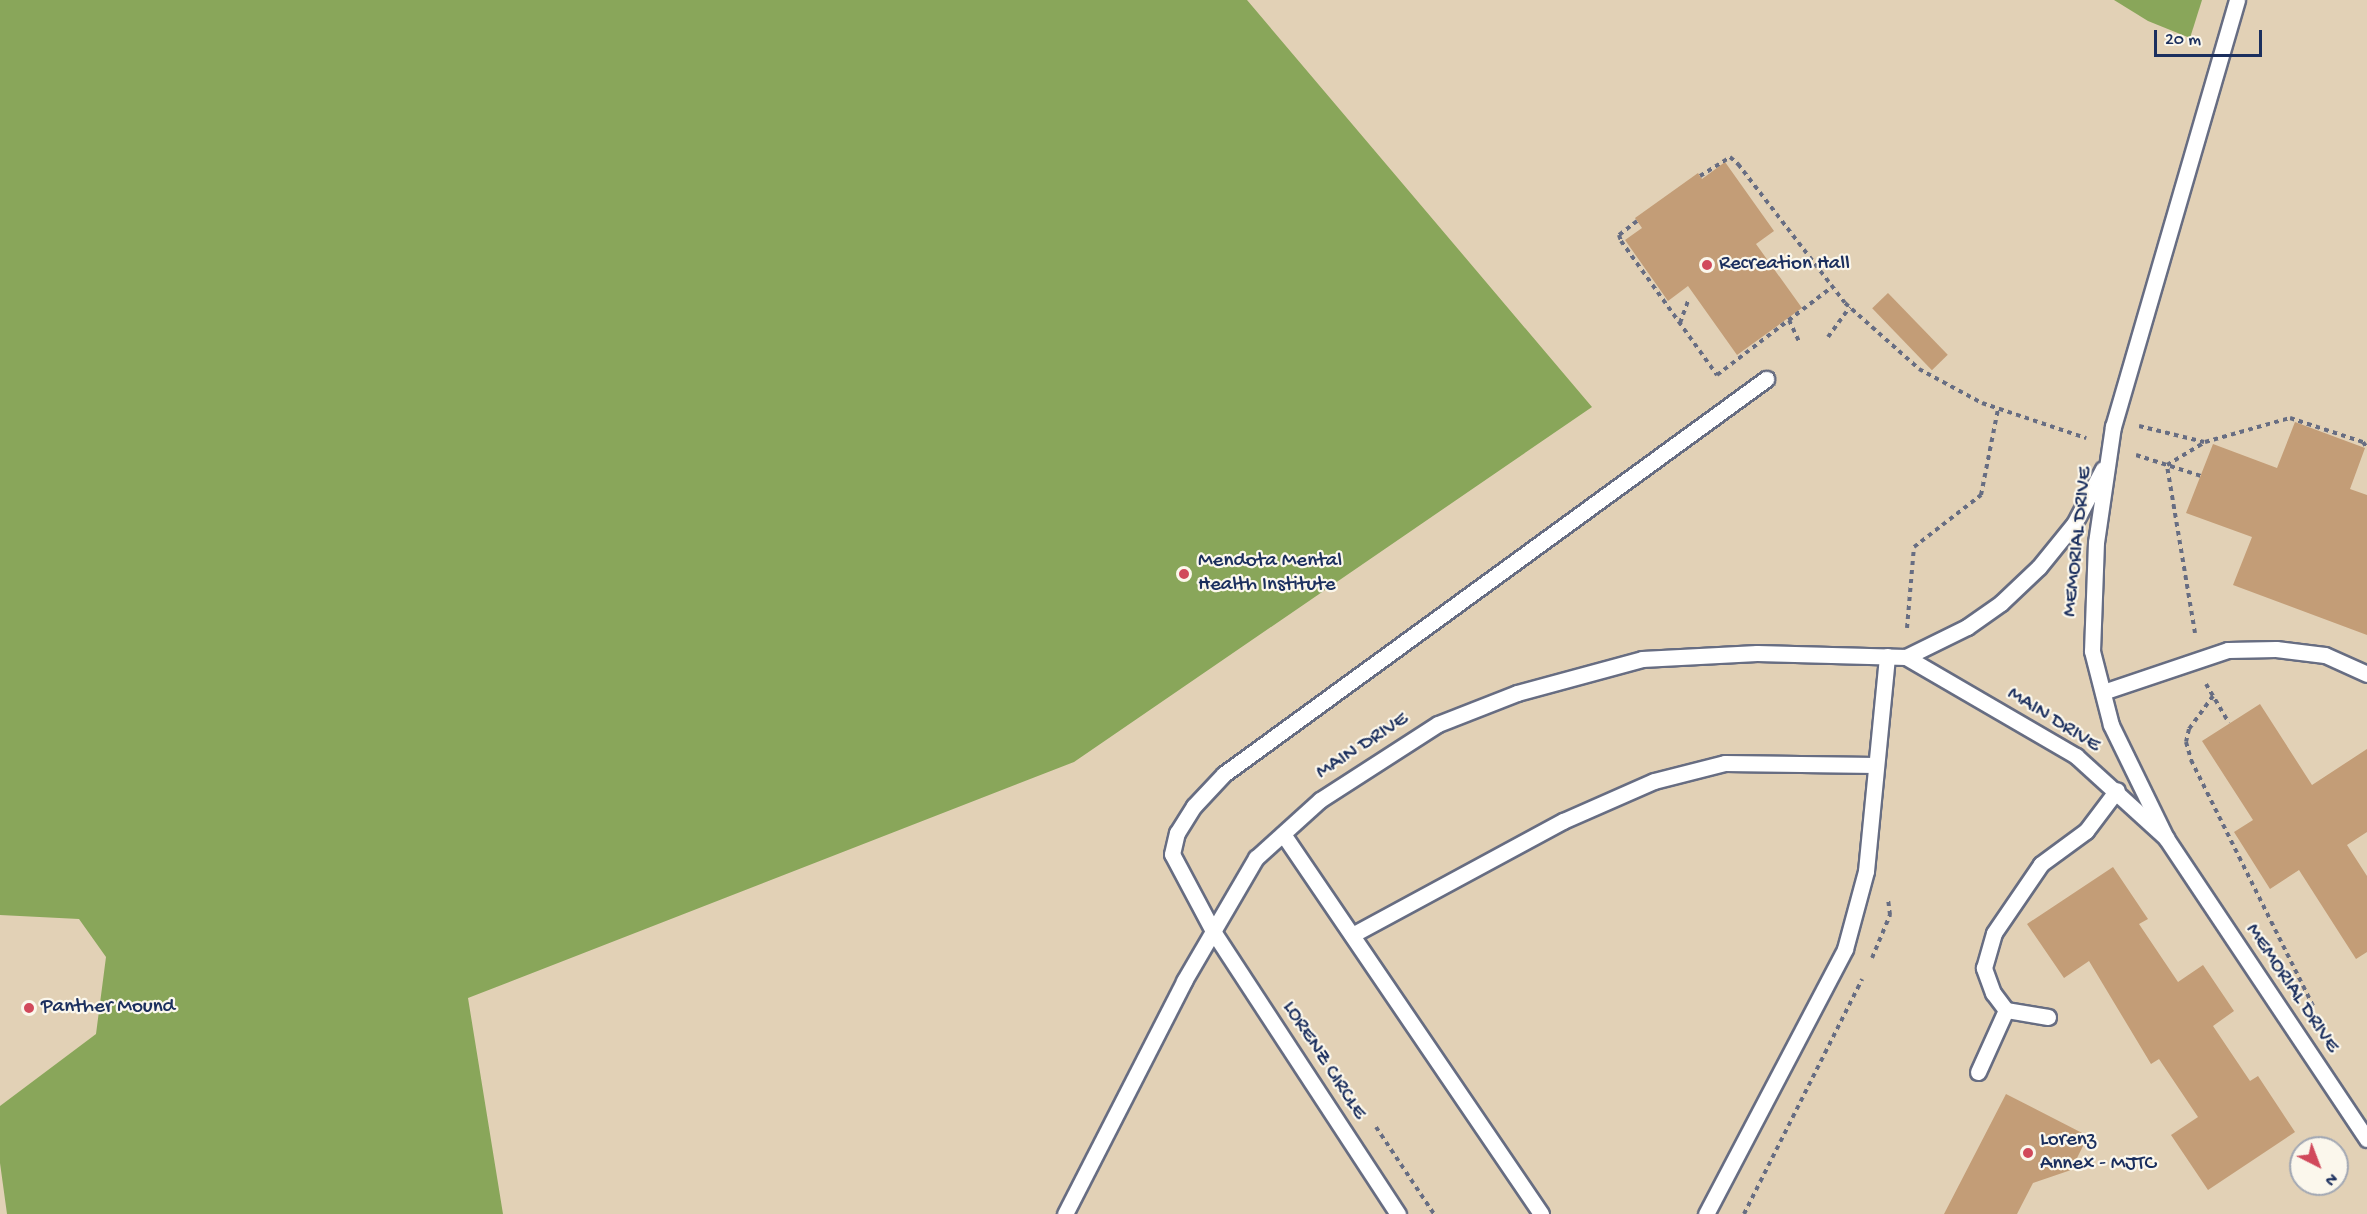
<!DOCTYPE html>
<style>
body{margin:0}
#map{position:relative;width:2367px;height:1214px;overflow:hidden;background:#f4e0c4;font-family:"Gochi Hand",sans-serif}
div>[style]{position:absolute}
.built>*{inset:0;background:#e2d1b6}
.forest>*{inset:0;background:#89a65a}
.building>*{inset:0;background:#c39d77;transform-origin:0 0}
.path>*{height:4px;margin-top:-2px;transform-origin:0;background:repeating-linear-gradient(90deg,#676d82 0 4.5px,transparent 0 9px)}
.roads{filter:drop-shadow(2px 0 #676d82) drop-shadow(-2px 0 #676d82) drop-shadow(0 2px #676d82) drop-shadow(0 -2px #676d82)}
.lane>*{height:15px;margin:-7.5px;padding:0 7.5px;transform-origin:7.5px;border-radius:7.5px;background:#fff}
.dots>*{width:16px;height:16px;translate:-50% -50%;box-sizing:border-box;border:3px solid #fbf7ec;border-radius:50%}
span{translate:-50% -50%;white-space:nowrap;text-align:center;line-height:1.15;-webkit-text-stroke:4.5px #fbf7ec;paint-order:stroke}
.poi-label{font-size:21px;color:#1b2f5e}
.left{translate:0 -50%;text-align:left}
.street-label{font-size:21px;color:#1b2f5e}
.north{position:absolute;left:2289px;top:1136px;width:60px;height:60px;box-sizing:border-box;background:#fbf7ec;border:2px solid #a1a7b3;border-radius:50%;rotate:138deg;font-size:16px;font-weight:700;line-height:24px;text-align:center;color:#1b2f5e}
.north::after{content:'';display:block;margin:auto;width:21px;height:27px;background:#d1495b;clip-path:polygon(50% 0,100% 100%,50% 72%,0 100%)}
.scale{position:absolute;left:2154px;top:30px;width:108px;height:27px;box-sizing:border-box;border:3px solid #1b2f5e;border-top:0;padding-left:8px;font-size:18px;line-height:21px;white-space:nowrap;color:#1b2f5e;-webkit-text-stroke:4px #fbf7ec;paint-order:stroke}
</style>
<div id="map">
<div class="built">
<i style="clip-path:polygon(evenodd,0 0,2367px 0,2367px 1214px,0 1214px,0 0,2301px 1148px,2337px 1148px,2337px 1184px,2301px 1184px,2301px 1148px)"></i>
</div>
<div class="forest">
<i style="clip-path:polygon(0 0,1247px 0,1592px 407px,1074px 762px,468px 998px,503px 1214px,7px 1214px,0 1163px,0 1106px,96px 1034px,106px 957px,79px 919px,0 915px)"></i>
<i style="clip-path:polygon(2114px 0,2202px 0,2190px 38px,2148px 21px)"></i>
</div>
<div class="building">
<i style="clip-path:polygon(1725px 162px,1774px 231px,1756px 244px,1802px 308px,1737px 355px,1688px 286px,1668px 301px,1625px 240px,1642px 228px,1635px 218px,1698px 173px,1702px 179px)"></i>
<i style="left:1888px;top:293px;width:86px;height:22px;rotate:46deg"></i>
<i style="clip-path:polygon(2295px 422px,2365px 448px,2350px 489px,2367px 495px,2367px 635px,2233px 585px,2252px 537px,2186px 513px,2213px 444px,2277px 468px)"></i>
<i style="clip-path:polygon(2260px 704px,2312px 785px,2367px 749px,2367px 832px,2347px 845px,2367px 876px,2367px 952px,2356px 959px,2299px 870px,2270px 889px,2234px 832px,2253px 820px,2202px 741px)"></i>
<i style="clip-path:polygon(2113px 867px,2148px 919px,2139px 924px,2178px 982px,2203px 965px,2234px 1011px,2213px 1026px,2250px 1081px,2258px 1076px,2295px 1132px,2208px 1190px,2171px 1135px,2198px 1117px,2159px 1059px,2151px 1064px,2089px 961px,2064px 978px,2027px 924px)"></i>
<i style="clip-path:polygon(2006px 1094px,2088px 1136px,2071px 1170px,2033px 1183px,2017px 1214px,1944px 1214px)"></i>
</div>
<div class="path">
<i style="left:1700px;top:176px;width:36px;rotate:-32deg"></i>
<i style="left:1730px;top:157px;width:11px;rotate:41deg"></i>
<i style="left:1738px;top:164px;width:175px;rotate:52.4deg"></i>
<i style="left:1845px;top:303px;width:99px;rotate:41.7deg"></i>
<i style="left:1919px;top:369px;width:72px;rotate:28.4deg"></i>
<i style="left:1982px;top:403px;width:110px;rotate:18.6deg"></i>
<i style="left:1637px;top:221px;width:23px;rotate:142deg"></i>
<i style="left:1619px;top:235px;width:6px;rotate:72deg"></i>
<i style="left:1621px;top:241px;width:165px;rotate:54.4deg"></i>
<i style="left:1717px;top:375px;width:145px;rotate:-37.4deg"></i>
<i style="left:1789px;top:320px;width:26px;rotate:65deg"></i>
<i style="left:1680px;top:323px;width:23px;rotate:-70deg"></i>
<i style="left:1828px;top:337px;width:37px;rotate:-54deg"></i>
<i style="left:2139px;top:426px;width:67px;rotate:13.8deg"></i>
<i style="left:2136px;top:455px;width:68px;rotate:17.9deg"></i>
<i style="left:1907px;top:628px;width:81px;rotate:-85.1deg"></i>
<i style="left:1914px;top:547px;width:85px;rotate:-37.8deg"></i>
<i style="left:1981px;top:495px;width:88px;rotate:-78.8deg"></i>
<i style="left:2195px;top:633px;width:170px;rotate:-99.5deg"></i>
<i style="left:2167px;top:465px;width:44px;rotate:-31.2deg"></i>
<i style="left:2205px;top:442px;width:88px;rotate:-15.8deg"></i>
<i style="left:2290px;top:418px;width:77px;rotate:18.2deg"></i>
<i style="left:2363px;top:442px;width:7px;rotate:56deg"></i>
<i style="left:2206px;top:684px;width:45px;rotate:59.5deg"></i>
<i style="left:2213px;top:696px;width:41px;rotate:126deg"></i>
<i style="left:2189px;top:729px;width:13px;rotate:103deg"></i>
<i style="left:2186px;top:742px;width:19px;rotate:74deg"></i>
<i style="left:2191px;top:760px;width:277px;rotate:63.6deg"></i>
<i style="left:1872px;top:958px;width:47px;rotate:-67.3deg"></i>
<i style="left:1890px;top:915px;width:17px;rotate:-97deg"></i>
<i style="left:1376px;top:1127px;width:105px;rotate:56.3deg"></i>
<i style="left:1744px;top:1214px;width:263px;rotate:-63.3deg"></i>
</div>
<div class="roads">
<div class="lane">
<i style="left:2237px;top:0;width:444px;rotate:106.2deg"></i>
<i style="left:2113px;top:426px;width:117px;rotate:98.3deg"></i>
<i style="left:2096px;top:542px;width:109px;rotate:92.1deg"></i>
<i style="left:2092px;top:651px;width:76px;rotate:75.6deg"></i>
<i style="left:2111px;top:725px;width:126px;rotate:64deg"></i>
<i style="left:2166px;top:838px;width:362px;rotate:56.3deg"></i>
<i style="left:1906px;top:657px;width:68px;rotate:-26.2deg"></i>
<i style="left:1967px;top:627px;width:42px;rotate:-35.2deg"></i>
<i style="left:2001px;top:603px;width:52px;rotate:-43.5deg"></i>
<i style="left:2039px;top:567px;width:55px;rotate:-50.9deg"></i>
<i style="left:2074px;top:524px;width:62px;rotate:-62.2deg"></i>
<i style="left:2103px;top:692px;width:132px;rotate:-18.6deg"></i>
<i style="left:2228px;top:650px;width:48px;rotate:-1.2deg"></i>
<i style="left:2276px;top:649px;width:49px;rotate:7deg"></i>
<i style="left:2325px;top:655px;width:46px;rotate:24.3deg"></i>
<i style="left:1283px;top:834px;width:459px;rotate:55.8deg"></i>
<i style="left:1352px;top:935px;width:240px;rotate:-28.4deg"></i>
<i style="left:1563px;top:821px;width:99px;rotate:-23.7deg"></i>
<i style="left:1654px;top:781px;width:73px;rotate:-14.2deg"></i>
<i style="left:1725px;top:763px;width:151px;rotate:0.8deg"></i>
<i style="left:2048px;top:1017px;width:43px;rotate:-170.5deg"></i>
<i style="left:2006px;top:1010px;width:21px;rotate:-127deg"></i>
<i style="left:1993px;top:993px;width:27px;rotate:-110deg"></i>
<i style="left:1984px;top:968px;width:36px;rotate:-74deg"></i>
<i style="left:1994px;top:933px;width:83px;rotate:-55.7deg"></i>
<i style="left:2041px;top:864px;width:56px;rotate:-36.3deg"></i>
<i style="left:2086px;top:831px;width:51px;rotate:-52.9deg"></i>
<i style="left:1978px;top:1072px;width:68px;rotate:-65.7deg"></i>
<i style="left:1065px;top:1214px;width:262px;rotate:-62.9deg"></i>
<i style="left:1184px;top:981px;width:143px;rotate:-59.7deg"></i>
<i style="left:1256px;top:858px;width:86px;rotate:-42.2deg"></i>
<i style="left:1320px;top:800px;width:140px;rotate:-32.8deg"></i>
<i style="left:1438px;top:724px;width:85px;rotate:-21.4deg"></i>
<i style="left:1517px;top:693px;width:130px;rotate:-15.2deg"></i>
<i style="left:1642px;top:659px;width:115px;rotate:-3deg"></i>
<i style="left:1757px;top:653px;width:149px;rotate:1.5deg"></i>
<i style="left:1906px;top:657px;width:197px;rotate:30.2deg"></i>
<i style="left:2076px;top:756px;width:122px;rotate:42.3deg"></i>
<i style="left:1398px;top:1214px;width:338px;rotate:-123.2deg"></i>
<i style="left:1213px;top:931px;width:87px;rotate:-118deg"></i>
<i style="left:1172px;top:854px;width:22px;rotate:-77deg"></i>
<i style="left:1177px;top:833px;width:32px;rotate:-58deg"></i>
<i style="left:1194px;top:806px;width:44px;rotate:-46.8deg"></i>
<i style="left:1224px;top:774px;width:671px;rotate:-36.08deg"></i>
<i style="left:1706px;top:1214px;width:299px;rotate:-62.3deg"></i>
<i style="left:1845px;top:949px;width:81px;rotate:-74.9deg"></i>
<i style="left:1866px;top:871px;width:216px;rotate:-84.4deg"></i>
</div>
</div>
<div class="dots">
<i style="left:1707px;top:265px;background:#d1495b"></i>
<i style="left:1184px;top:574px;background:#d1495b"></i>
<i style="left:29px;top:1008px;background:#d1495b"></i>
<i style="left:2028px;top:1153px;background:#d1495b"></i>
</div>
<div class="poi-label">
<span class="left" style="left:1719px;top:265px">Recreation Hall</span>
<span class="left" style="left:1198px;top:574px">Mendota Mental<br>Health Institute</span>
<span class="left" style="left:41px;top:1008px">Panther Mound</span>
<span class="left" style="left:2040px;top:1153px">Lorenz<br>Annex - MJTC</span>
</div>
<div class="street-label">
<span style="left:2079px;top:542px;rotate:-84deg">MEMORIAL DRIVE</span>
<span style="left:2053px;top:721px;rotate:32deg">MAIN DRIVE</span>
<span style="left:1363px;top:747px;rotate:-33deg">MAIN DRIVE</span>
<span style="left:2291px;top:989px;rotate:56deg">MEMORIAL DRIVE</span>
<span style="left:1323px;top:1061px;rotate:57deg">LORENZ CIRCLE</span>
</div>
<div class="north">N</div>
<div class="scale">20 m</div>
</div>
